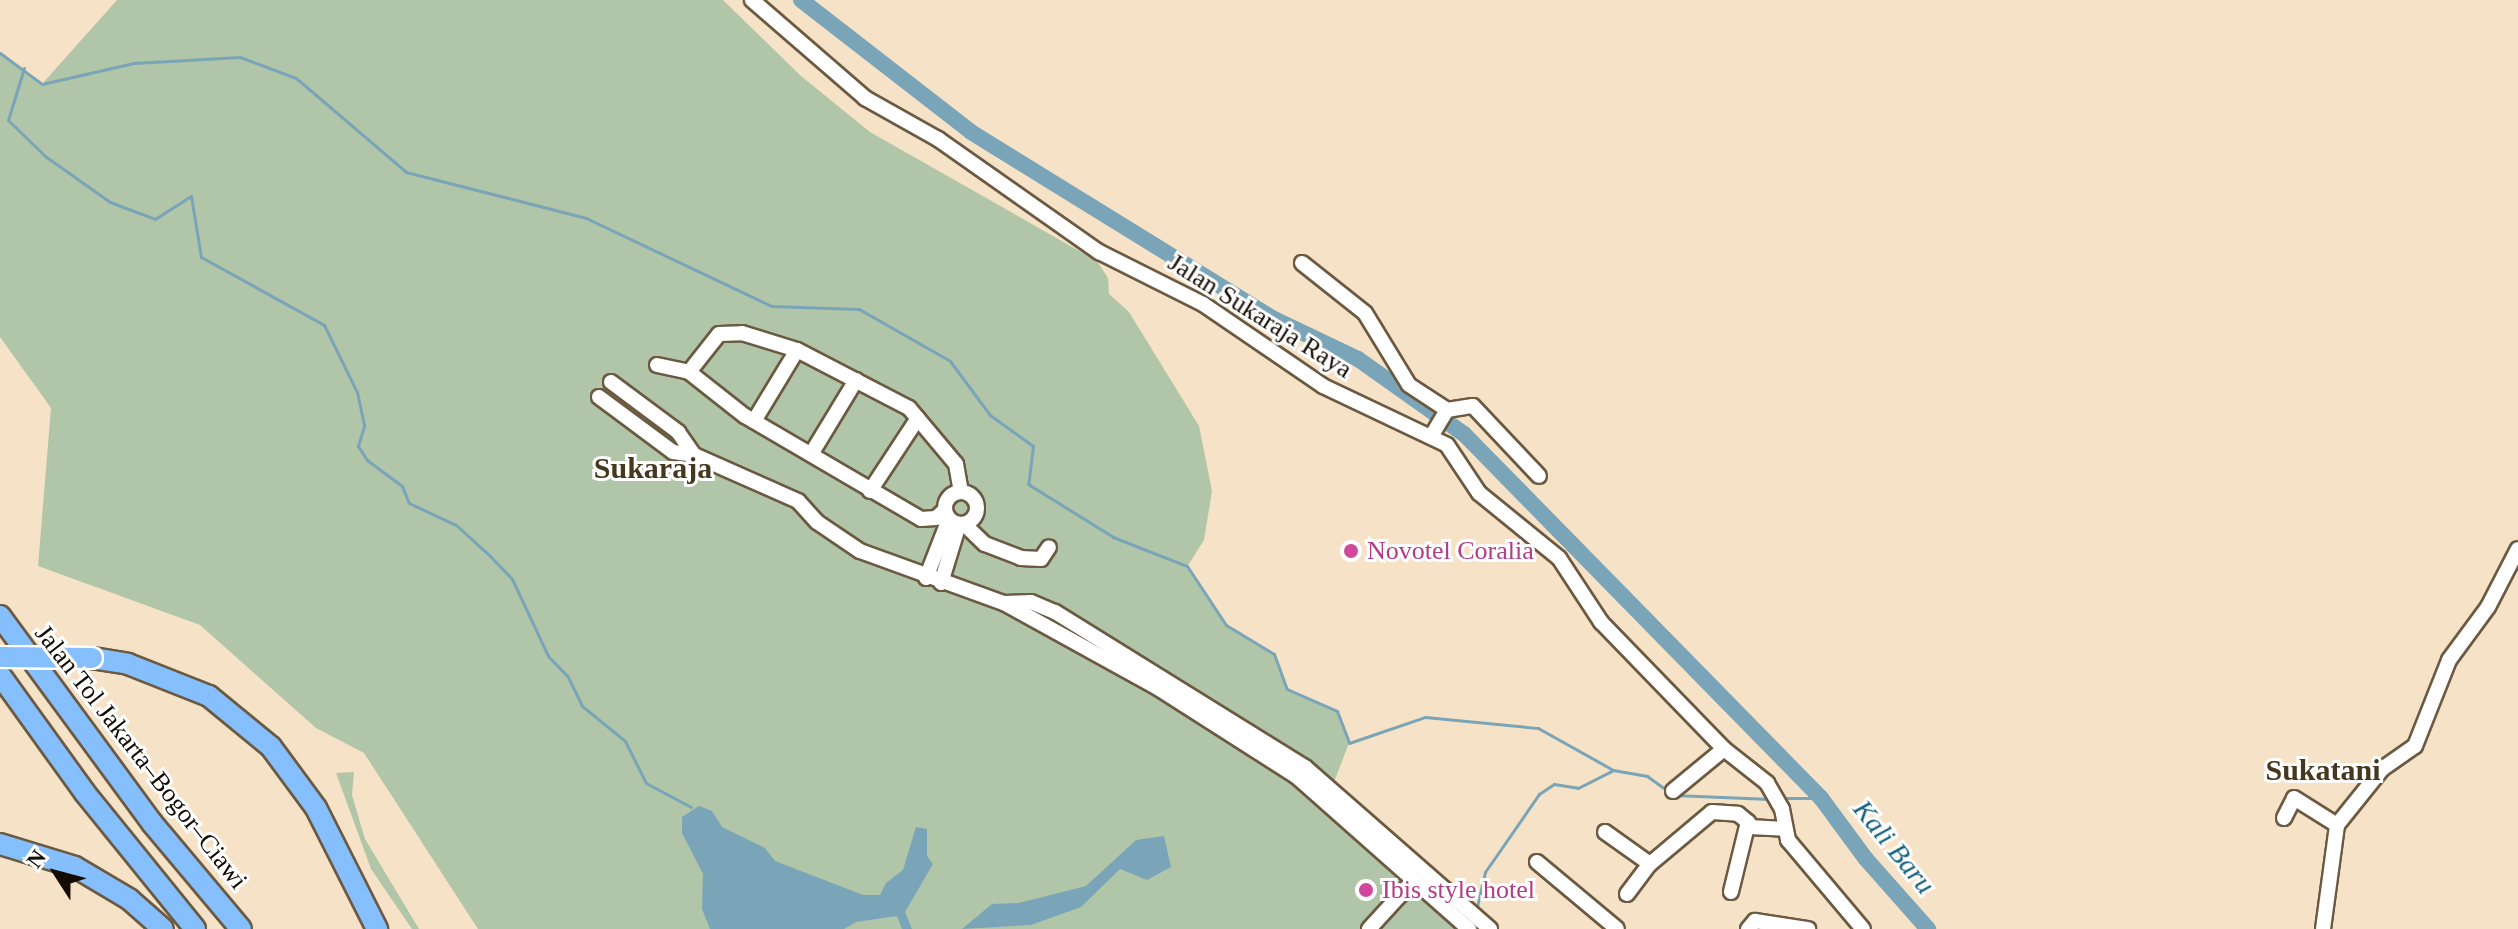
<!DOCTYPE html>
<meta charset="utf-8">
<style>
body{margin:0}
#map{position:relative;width:2518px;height:929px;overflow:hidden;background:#f6e2c6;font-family:"Times New Roman",serif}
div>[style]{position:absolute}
.green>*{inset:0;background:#b1c6a9}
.water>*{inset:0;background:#7aa4b8}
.stream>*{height:3px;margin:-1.5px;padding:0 1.5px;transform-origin:1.5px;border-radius:1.5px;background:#7aa4b8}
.river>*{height:16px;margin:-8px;padding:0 8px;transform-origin:8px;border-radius:8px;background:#7aa4b8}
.roads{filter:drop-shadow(2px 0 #6b5a41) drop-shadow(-2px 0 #6b5a41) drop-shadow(0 2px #6b5a41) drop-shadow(0 -2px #6b5a41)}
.minor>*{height:14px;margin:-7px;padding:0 7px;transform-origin:7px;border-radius:7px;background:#fff}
.minor>.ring{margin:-7px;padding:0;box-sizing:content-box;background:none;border:14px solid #fff;border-radius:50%}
.highway>*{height:20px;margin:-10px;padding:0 10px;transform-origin:10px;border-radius:10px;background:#86bffe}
.bridges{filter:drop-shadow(2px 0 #fff) drop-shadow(-2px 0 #fff) drop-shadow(0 2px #fff) drop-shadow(0 -2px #fff)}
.highway-bridge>*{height:20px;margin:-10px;padding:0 10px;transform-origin:10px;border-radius:10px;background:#86bffe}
.dots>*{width:22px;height:22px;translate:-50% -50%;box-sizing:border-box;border:4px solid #fff;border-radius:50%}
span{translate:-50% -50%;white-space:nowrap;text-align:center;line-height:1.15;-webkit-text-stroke:6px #fff;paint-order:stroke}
.street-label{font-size:26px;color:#120c04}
.hotel-label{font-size:26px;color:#b23c85}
.left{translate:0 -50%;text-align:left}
.water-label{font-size:28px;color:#12607d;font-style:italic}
.quarter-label{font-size:30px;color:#46371f;font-weight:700}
.north{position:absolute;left:16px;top:833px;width:80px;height:80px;-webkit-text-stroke:6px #fff;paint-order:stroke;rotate:306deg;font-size:22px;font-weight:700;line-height:32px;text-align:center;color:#120c04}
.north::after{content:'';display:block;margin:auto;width:28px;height:36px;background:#120c04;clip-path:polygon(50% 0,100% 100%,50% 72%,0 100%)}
</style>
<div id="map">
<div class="green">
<i style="clip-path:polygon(117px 0,723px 0,801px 76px,870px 132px,1097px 261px,1108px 278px,1109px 294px,1129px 312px,1199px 426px,1212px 491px,1204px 540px,1187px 567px,1226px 625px,1274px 654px,1287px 689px,1337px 711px,1349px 743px,1324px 808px,1462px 929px,478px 929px,364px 753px,316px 728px,200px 625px,38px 566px,51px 408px,0 337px,0 53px,42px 84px)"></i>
<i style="clip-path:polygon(354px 772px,352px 795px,365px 839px,419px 929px,412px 929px,371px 869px,336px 773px)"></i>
</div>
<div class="water">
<i style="clip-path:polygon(699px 806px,712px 811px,722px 827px,765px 848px,775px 861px,863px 895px,880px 895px,886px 883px,903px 870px,916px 827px,927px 829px,927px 856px,933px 864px,905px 912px,912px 929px,902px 929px,897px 916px,856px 922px,844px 929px,710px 929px,702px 909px,703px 874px,682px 833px,682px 817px)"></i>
<i style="clip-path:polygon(1164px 836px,1171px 867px,1147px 880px,1120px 869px,1081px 907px,1031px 925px,962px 929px,992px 904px,1019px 903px,1086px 886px,1136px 840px)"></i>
</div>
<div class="stream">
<i style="left:0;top:53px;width:52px;rotate:36.4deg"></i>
<i style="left:42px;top:84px;width:94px;rotate:-12.9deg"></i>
<i style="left:134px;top:63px;width:106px;rotate:-3.2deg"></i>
<i style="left:240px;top:57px;width:60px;rotate:20.6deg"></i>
<i style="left:296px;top:78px;width:145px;rotate:40.5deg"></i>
<i style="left:406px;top:172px;width:186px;rotate:14.3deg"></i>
<i style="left:586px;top:218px;width:205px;rotate:25.4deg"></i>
<i style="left:771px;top:306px;width:88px;rotate:2deg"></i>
<i style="left:859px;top:309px;width:105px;rotate:29.7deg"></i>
<i style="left:950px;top:361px;width:67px;rotate:53.5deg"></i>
<i style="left:990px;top:415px;width:53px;rotate:35.8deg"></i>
<i style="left:1033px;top:446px;width:38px;rotate:97deg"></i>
<i style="left:1028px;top:484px;width:100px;rotate:31.9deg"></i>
<i style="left:1113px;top:537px;width:79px;rotate:21.4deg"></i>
<i style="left:1187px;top:566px;width:71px;rotate:56.5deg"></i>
<i style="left:1226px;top:625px;width:56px;rotate:31.1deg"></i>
<i style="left:1274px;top:654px;width:37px;rotate:70deg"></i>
<i style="left:1287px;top:689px;width:55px;rotate:23.7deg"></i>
<i style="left:1337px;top:711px;width:34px;rotate:69deg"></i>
<i style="left:1349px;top:743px;width:80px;rotate:-18.9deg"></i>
<i style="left:1425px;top:717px;width:114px;rotate:5.6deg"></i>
<i style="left:1538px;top:728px;width:86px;rotate:29.2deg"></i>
<i style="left:24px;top:68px;width:54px;rotate:107.1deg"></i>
<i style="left:8px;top:120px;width:52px;rotate:44.2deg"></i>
<i style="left:45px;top:156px;width:80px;rotate:35.3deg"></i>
<i style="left:110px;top:202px;width:48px;rotate:20.7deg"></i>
<i style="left:155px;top:219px;width:43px;rotate:-32.6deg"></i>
<i style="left:191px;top:196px;width:62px;rotate:80.7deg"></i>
<i style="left:201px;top:257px;width:141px;rotate:28.9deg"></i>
<i style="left:324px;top:325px;width:75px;rotate:63.8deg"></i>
<i style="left:357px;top:392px;width:35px;rotate:78deg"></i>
<i style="left:364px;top:426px;width:21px;rotate:107deg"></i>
<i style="left:358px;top:446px;width:17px;rotate:57deg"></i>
<i style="left:367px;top:460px;width:44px;rotate:36.6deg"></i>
<i style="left:402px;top:486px;width:18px;rotate:68deg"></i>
<i style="left:409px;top:503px;width:52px;rotate:25.1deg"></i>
<i style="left:456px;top:525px;width:43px;rotate:42.2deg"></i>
<i style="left:488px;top:554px;width:35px;rotate:46deg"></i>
<i style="left:512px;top:579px;width:85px;rotate:64.9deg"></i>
<i style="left:548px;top:656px;width:29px;rotate:46deg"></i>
<i style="left:568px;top:677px;width:32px;rotate:64deg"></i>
<i style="left:582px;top:706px;width:55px;rotate:39.1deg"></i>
<i style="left:625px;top:741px;width:47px;rotate:63.4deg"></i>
<i style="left:646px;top:783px;width:51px;rotate:28.1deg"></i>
<i style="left:1674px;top:795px;width:96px;rotate:2.4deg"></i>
<i style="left:1781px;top:798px;width:40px"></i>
<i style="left:1476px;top:911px;width:40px;rotate:-77deg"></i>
<i style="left:1485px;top:872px;width:95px;rotate:-55.3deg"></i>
<i style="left:1539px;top:794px;width:18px;rotate:-34deg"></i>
<i style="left:1554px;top:784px;width:24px;rotate:9deg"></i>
<i style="left:1578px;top:788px;width:39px;rotate:-27deg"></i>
<i style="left:1613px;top:770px;width:35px;rotate:10deg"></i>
<i style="left:1647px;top:776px;width:26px;rotate:36deg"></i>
</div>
<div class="river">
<i style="left:801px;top:0;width:215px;rotate:37.8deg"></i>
<i style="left:971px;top:132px;width:356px;rotate:31.7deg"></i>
<i style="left:1274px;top:319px;width:93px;rotate:25.5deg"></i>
<i style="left:1358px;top:359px;width:130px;rotate:35.3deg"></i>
<i style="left:1464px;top:434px;width:510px;rotate:45.56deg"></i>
<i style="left:1821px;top:798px;width:76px;rotate:53.6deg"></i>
<i style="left:1866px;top:859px;width:94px;rotate:48.5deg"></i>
</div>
<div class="roads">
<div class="minor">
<i style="left:752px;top:0;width:150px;rotate:40.9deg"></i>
<i style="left:865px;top:98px;width:84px;rotate:29.3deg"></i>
<i style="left:938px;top:139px;width:197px;rotate:35.1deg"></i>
<i style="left:1099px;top:252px;width:116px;rotate:26.6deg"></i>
<i style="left:1203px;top:304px;width:145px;rotate:34.3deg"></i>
<i style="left:1323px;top:386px;width:137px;rotate:25.4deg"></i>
<i style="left:1447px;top:445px;width:58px;rotate:56.3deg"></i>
<i style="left:1479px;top:493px;width:103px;rotate:39.1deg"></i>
<i style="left:1559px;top:558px;width:77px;rotate:56.7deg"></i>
<i style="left:1601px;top:622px;width:177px;rotate:45.9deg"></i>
<i style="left:1724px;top:749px;width:55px;rotate:38.3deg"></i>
<i style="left:1767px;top:783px;width:30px;rotate:60deg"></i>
<i style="left:1782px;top:809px;width:32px;rotate:79deg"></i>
<i style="left:1788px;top:840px;width:116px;rotate:49.9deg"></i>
<i style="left:1302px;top:263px;width:80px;rotate:38.4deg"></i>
<i style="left:1365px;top:313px;width:84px;rotate:58.6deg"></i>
<i style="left:1409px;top:385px;width:45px;rotate:33.3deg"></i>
<i style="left:657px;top:365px;width:33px;rotate:12deg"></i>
<i style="left:689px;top:372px;width:71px;rotate:38.2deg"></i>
<i style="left:745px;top:416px;width:204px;rotate:30.3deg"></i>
<i style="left:921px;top:519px;width:15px;rotate:-4deg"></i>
<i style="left:936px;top:518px;width:12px;rotate:-42deg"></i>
<i style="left:689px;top:372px;width:48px;rotate:-51.7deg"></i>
<i style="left:719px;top:334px;width:23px;rotate:-2deg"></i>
<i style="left:742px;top:333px;width:58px;rotate:17.2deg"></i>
<i style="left:797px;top:350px;width:126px;rotate:27.4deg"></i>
<i style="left:909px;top:408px;width:73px;rotate:50deg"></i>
<i style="left:956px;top:464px;width:28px;rotate:80deg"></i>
<i style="left:611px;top:382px;width:84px;rotate:36.7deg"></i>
<i style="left:678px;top:432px;width:28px;rotate:55deg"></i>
<i style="left:694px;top:455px;width:114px;rotate:23.9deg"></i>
<i style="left:798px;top:501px;width:28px;rotate:48deg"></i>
<i style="left:817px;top:522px;width:52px;rotate:34deg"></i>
<i style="left:860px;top:551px;width:153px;rotate:19.9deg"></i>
<i style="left:1004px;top:603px;width:176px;rotate:28.9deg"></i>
<i style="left:1158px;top:688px;width:165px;rotate:32.6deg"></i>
<i style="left:1297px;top:777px;width:230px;rotate:41.5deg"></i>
<i style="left:599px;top:397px;width:92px;rotate:36.6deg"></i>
<i style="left:673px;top:452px;width:21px;rotate:8deg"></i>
<i style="left:754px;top:421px;width:83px;rotate:-58.8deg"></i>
<i style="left:1432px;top:435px;width:29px;rotate:-59deg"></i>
<i style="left:1447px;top:410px;width:26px;rotate:-9deg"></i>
<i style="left:1473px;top:406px;width:96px;rotate:46.7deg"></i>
<i style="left:813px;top:451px;width:83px;rotate:-58.8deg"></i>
<i style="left:870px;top:491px;width:87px;rotate:-56.7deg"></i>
<i class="ring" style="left:945px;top:492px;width:18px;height:18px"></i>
<i style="left:964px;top:524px;width:29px;rotate:44deg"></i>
<i style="left:985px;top:544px;width:39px;rotate:21deg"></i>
<i style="left:1021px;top:558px;width:20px;rotate:3deg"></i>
<i style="left:1041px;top:559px;width:14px;rotate:-56deg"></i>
<i style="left:926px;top:578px;width:63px;rotate:-68.7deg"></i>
<i style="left:941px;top:583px;width:62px;rotate:-73deg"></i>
<i style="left:1005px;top:603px;width:26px;rotate:-2deg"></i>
<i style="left:1031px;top:602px;width:26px;rotate:23deg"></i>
<i style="left:1055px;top:612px;width:294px;rotate:31.8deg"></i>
<i style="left:1305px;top:767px;width:246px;rotate:41.2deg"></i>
<i style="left:1673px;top:791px;width:66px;rotate:-39.5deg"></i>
<i style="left:2284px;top:818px;width:22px;rotate:-63deg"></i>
<i style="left:2294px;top:798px;width:51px;rotate:32.1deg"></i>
<i style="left:1749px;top:827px;width:36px;rotate:3deg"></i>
<i style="left:1605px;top:832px;width:55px;rotate:35.4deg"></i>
<i style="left:1537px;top:862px;width:104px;rotate:39.9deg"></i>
<i style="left:1627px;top:894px;width:38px;rotate:-53deg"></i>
<i style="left:1650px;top:864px;width:81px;rotate:-40deg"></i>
<i style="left:1712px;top:812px;width:26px;rotate:4deg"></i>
<i style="left:1738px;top:814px;width:13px;rotate:39deg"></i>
<i style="left:1748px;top:822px;width:72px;rotate:103.7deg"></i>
<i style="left:1369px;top:929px;width:65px;rotate:-47.5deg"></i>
<i style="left:1748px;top:929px;width:11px;rotate:-49deg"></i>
<i style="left:1755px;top:921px;width:54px;rotate:8.6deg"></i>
<i style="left:2323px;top:929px;width:105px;rotate:-82.3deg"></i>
<i style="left:2337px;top:825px;width:72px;rotate:-51.2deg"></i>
<i style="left:2382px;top:769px;width:40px;rotate:-34.9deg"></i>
<i style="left:2415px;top:746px;width:92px;rotate:-68.4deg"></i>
<i style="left:2449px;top:660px;width:66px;rotate:-53.7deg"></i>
<i style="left:2488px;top:607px;width:65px;rotate:-62.7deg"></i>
</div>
<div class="highway">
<i style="left:0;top:616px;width:257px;rotate:53.7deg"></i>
<i style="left:152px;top:823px;width:138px;rotate:50deg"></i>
<i style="left:92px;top:658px;width:36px;rotate:9deg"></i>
<i style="left:128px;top:664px;width:87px;rotate:21.6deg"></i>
<i style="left:209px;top:696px;width:80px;rotate:39.4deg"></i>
<i style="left:271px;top:747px;width:76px;rotate:53.6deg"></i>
<i style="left:316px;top:808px;width:136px;rotate:63.2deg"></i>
<i style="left:0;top:675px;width:145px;rotate:54.2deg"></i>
<i style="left:85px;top:793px;width:175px;rotate:51deg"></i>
<i style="left:0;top:844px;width:78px;rotate:17deg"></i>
<i style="left:75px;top:867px;width:63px;rotate:30.7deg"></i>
<i style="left:129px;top:899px;width:45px;rotate:41.4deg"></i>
</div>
</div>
<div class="bridges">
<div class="highway-bridge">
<i style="left:0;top:657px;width:92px;rotate:0.6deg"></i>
</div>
</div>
<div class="dots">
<i style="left:1351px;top:551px;background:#d1479c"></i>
<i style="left:1366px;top:890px;background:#d1479c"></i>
</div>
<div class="street-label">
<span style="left:1260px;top:316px;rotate:32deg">Jalan Sukaraja Raya</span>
<span style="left:141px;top:757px;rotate:52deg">Jalan Tol Jakarta–Bogor–Ciawi</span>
</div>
<div class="hotel-label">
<span class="left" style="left:1367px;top:551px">Novotel Coralia</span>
<span class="left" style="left:1382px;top:890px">Ibis style hotel</span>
</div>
<div class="water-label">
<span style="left:1894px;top:847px;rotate:51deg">Kali Baru</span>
</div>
<div class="quarter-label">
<span style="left:653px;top:468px">Sukaraja</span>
<span style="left:2323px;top:770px">Sukatani</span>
</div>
<div class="north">N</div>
</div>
